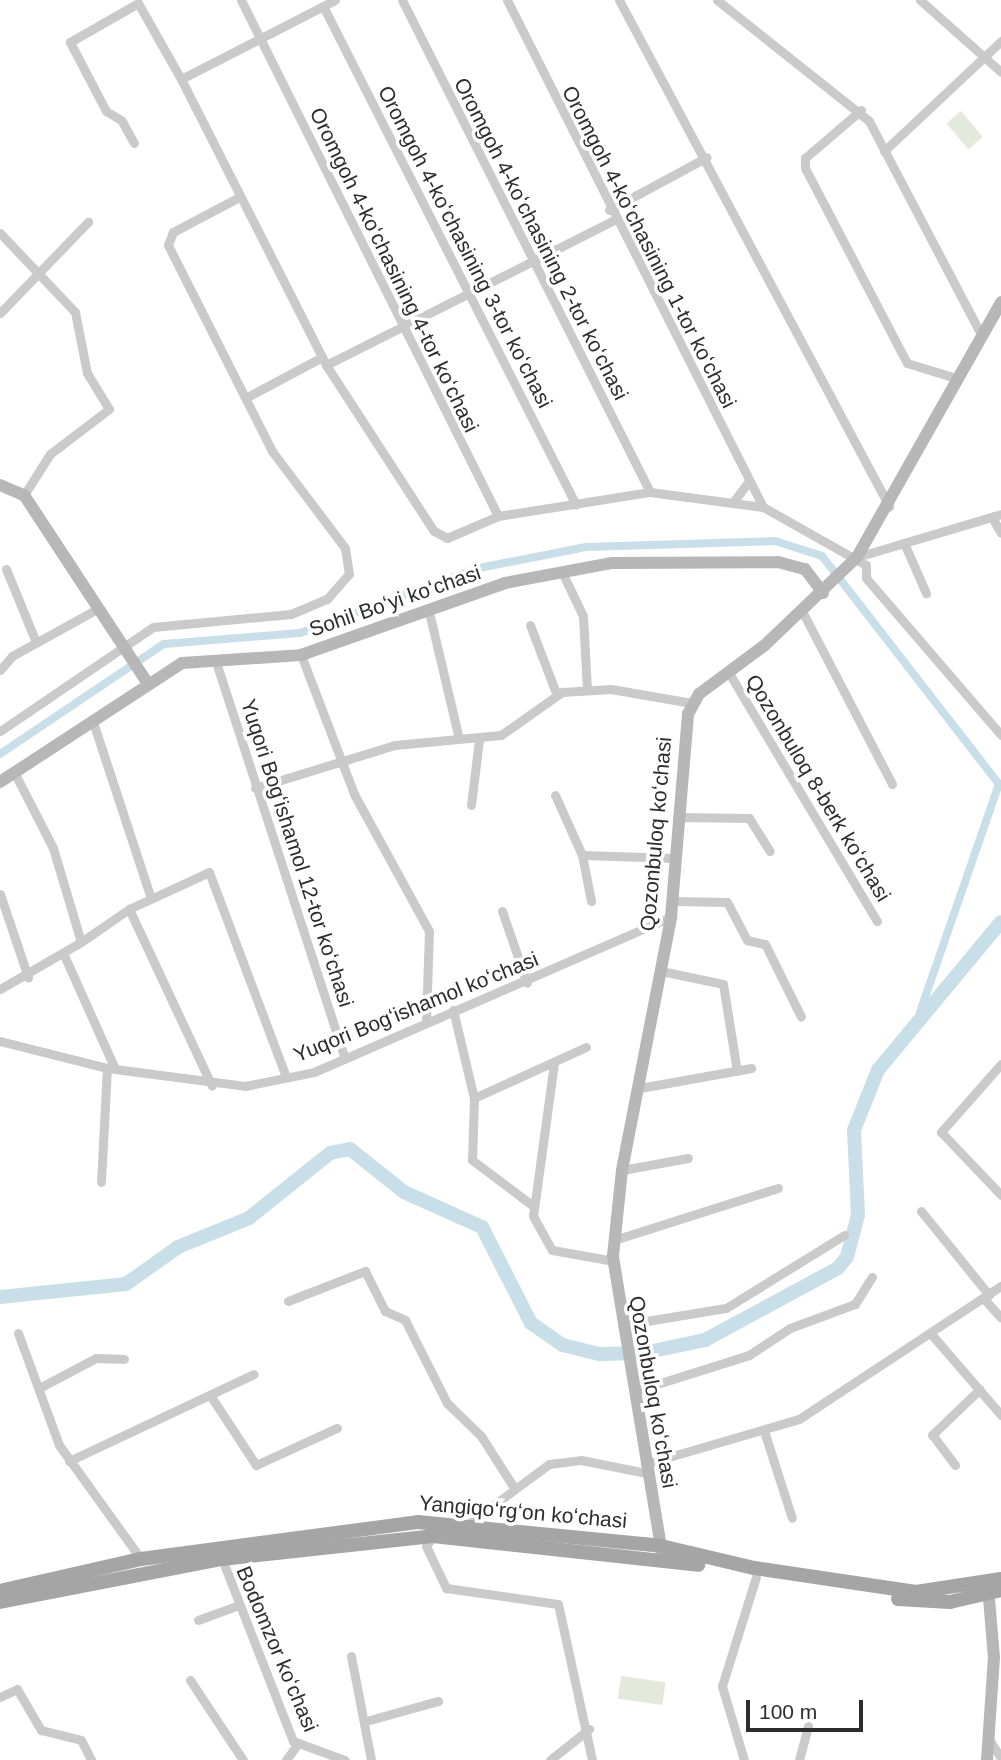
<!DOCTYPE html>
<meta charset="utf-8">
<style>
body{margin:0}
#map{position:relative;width:1001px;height:1760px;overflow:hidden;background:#fff;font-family:Arial,sans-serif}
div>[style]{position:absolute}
.green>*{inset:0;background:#e4eadb;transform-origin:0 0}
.canal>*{height:8px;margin:-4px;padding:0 4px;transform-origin:4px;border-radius:4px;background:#c8dfe9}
.river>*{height:14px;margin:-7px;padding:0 7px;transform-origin:7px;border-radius:7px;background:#c8dfe9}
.street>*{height:9px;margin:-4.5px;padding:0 4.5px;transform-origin:4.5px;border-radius:4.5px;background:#cacaca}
.secondary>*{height:12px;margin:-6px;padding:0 6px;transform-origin:6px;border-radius:6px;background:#b7b7b7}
.primary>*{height:14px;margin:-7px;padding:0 7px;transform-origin:7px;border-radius:7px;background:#a5a5a5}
span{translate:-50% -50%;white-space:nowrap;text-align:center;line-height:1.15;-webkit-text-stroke:7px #fff;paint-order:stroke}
.street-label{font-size:21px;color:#2d2d2d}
.scale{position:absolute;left:746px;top:1700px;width:117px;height:32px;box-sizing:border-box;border:4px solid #2d2d2d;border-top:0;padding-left:9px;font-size:21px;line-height:24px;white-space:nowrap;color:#2d2d2d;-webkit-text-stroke:5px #fff;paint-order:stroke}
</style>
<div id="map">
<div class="green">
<i style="left:961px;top:111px;width:34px;height:19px;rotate:50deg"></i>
<i style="left:621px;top:1676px;width:45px;height:23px;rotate:8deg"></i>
</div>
<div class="canal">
<i style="left:0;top:754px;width:197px;rotate:-33.9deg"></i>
<i style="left:164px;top:644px;width:136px;rotate:-4.6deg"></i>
<i style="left:300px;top:633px;width:190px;rotate:-20deg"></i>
<i style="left:479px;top:568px;width:109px;rotate:-11.1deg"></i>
<i style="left:586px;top:547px;width:189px;rotate:-1.8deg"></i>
<i style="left:775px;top:541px;width:49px;rotate:17.7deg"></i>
<i style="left:822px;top:556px;width:292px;rotate:52.2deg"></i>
<i style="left:920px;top:1012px;width:241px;rotate:-70.9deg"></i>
</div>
<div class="river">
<i style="left:0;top:1297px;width:127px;rotate:-5.9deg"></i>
<i style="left:126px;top:1284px;width:64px;rotate:-35.4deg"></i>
<i style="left:178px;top:1247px;width:77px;rotate:-22.2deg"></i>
<i style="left:249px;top:1218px;width:104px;rotate:-38.7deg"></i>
<i style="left:330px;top:1153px;width:20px;rotate:-11deg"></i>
<i style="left:350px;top:1149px;width:69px;rotate:38.5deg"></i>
<i style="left:404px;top:1192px;width:85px;rotate:24.2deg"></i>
<i style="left:482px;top:1227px;width:108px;rotate:63deg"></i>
<i style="left:531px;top:1323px;width:39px;rotate:35deg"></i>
<i style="left:563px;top:1345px;width:38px;rotate:14deg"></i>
<i style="left:600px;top:1354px;width:43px;rotate:-1.3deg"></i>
<i style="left:643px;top:1353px;width:63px;rotate:-11.8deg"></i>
<i style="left:705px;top:1340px;width:151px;rotate:-28.4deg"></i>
<i style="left:838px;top:1268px;width:14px;rotate:-51deg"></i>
<i style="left:847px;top:1257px;width:43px;rotate:-75.3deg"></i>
<i style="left:858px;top:1215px;width:85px;rotate:-92.7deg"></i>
<i style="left:854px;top:1130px;width:65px;rotate:-68.2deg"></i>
<i style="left:878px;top:1070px;width:192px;rotate:-50.3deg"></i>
</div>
<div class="street">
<i style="left:241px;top:0;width:576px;rotate:63.52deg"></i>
<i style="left:335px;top:0;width:173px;rotate:152.8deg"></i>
<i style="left:181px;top:79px;width:321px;rotate:63.1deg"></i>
<i style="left:326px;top:365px;width:198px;rotate:57deg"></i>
<i style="left:434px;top:531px;width:15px;rotate:28deg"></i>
<i style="left:447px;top:538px;width:56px;rotate:-23.3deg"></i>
<i style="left:498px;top:516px;width:154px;rotate:-9deg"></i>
<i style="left:650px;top:492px;width:114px;rotate:7.6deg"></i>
<i style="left:763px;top:507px;width:118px;rotate:29.4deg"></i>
<i style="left:866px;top:565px;width:13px;rotate:90deg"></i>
<i style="left:866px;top:578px;width:207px;rotate:49.3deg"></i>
<i style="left:402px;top:0;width:551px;rotate:63.25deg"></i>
<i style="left:507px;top:0;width:568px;rotate:63.21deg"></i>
<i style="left:619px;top:0;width:574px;rotate:61.92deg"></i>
<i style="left:717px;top:0;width:194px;rotate:38.5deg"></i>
<i style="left:869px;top:121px;width:243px;rotate:62.3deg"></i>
<i style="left:920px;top:0;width:108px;rotate:41.6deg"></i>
<i style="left:323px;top:6px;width:559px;rotate:63.11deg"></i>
<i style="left:861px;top:110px;width:74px;rotate:139.4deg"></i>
<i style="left:805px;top:158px;width:10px;rotate:90deg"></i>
<i style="left:805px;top:168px;width:220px;rotate:62.4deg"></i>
<i style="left:907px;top:363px;width:54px;rotate:17.1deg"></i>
<i style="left:134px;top:143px;width:26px;rotate:-119deg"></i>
<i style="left:121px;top:120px;width:17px;rotate:-149deg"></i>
<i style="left:106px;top:111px;width:78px;rotate:-117.6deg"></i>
<i style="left:70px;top:42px;width:78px;rotate:-29.8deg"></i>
<i style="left:138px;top:3px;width:87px;rotate:60.5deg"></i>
<i style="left:884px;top:151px;width:161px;rotate:-43.2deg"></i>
<i style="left:609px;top:210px;width:111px;rotate:-28.4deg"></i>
<i style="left:0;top:233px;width:109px;rotate:46.5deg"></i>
<i style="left:75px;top:312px;width:62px;rotate:78.9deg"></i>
<i style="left:87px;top:373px;width:42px;rotate:58.6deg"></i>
<i style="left:109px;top:409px;width:74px;rotate:142.7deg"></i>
<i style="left:50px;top:454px;width:49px;rotate:122.4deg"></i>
<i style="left:0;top:313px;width:127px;rotate:-46deg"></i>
<i style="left:326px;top:365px;width:322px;rotate:-26.7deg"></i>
<i style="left:249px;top:396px;width:83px;rotate:-28.1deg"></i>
<i style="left:734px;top:501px;width:25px;rotate:-53deg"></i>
<i style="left:992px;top:517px;width:18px;rotate:61deg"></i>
<i style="left:904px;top:543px;width:55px;rotate:66.3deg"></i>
<i style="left:857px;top:557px;width:150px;rotate:-16.6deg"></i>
<i style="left:6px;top:569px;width:79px;rotate:67.7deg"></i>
<i style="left:562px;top:572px;width:49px;rotate:64.5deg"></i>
<i style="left:583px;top:616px;width:73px;rotate:86.9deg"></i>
<i style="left:802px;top:611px;width:195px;rotate:62.5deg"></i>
<i style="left:429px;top:612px;width:130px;rotate:76.7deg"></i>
<i style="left:530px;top:625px;width:73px;rotate:69.1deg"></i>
<i style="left:301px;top:655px;width:149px;rotate:69.1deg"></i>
<i style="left:354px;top:794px;width:156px;rotate:61.3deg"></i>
<i style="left:429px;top:931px;width:90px;rotate:91.9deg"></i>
<i style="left:215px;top:659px;width:420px;rotate:72deg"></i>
<i style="left:0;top:670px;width:18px;rotate:-49deg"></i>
<i style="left:12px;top:656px;width:99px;rotate:-28.9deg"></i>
<i style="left:729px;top:673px;width:289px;rotate:59.2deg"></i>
<i style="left:92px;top:719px;width:188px;rotate:71.8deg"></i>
<i style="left:0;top:731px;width:185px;rotate:-34.2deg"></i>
<i style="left:153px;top:627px;width:139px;rotate:-5.4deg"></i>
<i style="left:291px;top:614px;width:39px;rotate:-23deg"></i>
<i style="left:327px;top:599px;width:33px;rotate:-49deg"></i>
<i style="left:349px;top:574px;width:26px;rotate:-99deg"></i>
<i style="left:345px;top:548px;width:121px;rotate:-127deg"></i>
<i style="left:272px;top:451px;width:231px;rotate:-116.8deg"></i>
<i style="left:168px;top:245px;width:14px;rotate:-69deg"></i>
<i style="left:173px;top:232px;width:75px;rotate:-27.9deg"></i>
<i style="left:14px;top:772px;width:85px;rotate:62.8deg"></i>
<i style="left:53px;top:848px;width:98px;rotate:73.4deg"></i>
<i style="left:81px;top:942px;width:58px;rotate:-34.5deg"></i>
<i style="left:129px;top:909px;width:88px;rotate:-24.8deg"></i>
<i style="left:209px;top:872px;width:219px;rotate:69.4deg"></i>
<i style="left:255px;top:788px;width:146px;rotate:-17.1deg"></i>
<i style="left:395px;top:745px;width:106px;rotate:-5.4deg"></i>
<i style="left:501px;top:735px;width:75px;rotate:-35.2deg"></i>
<i style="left:562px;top:692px;width:49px;rotate:-3.5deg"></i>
<i style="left:611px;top:689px;width:82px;rotate:9.8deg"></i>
<i style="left:555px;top:795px;width:66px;rotate:65.8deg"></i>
<i style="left:582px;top:855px;width:47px;rotate:78.9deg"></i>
<i style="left:471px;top:805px;width:65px;rotate:-83deg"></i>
<i style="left:677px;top:817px;width:72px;rotate:0.8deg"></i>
<i style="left:749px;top:818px;width:39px;rotate:58deg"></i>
<i style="left:582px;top:855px;width:93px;rotate:1.8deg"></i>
<i style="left:0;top:894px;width:88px;rotate:71.4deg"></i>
<i style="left:672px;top:901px;width:55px;rotate:1deg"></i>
<i style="left:727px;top:902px;width:43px;rotate:62.2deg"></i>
<i style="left:747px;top:940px;width:18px;rotate:13deg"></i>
<i style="left:765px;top:944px;width:81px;rotate:63.7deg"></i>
<i style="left:129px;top:909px;width:195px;rotate:64.9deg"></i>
<i style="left:502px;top:911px;width:76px;rotate:70.9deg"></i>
<i style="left:64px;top:955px;width:125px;rotate:65.9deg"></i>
<i style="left:661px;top:971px;width:63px;rotate:11.8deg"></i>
<i style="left:723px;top:984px;width:88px;rotate:80.9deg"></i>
<i style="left:0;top:989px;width:94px;rotate:-30.1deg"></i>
<i style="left:453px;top:1010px;width:90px;rotate:76.6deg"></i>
<i style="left:474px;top:1098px;width:62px;rotate:91.8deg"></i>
<i style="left:472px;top:1160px;width:75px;rotate:36.9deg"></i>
<i style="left:0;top:1041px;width:110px;rotate:14.2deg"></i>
<i style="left:107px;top:1068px;width:139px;rotate:7.4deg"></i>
<i style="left:245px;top:1086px;width:70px;rotate:-11.5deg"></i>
<i style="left:314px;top:1072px;width:389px;rotate:-23.5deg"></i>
<i style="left:554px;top:1063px;width:154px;rotate:97.8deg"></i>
<i style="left:533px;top:1216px;width:39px;rotate:61deg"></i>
<i style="left:552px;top:1250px;width:63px;rotate:10.1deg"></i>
<i style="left:1001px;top:1064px;width:91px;rotate:131.4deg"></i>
<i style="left:941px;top:1132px;width:87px;rotate:46.4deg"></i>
<i style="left:640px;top:1088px;width:113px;rotate:-10.2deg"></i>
<i style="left:474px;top:1098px;width:123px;rotate:-24.5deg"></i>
<i style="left:622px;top:1170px;width:67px;rotate:-10.3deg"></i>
<i style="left:101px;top:1182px;width:114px;rotate:-87deg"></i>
<i style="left:921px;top:1211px;width:108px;rotate:51deg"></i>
<i style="left:614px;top:1240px;width:172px;rotate:-17.6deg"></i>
<i style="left:984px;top:1299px;width:25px;rotate:48deg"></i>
<i style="left:288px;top:1301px;width:83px;rotate:-21.3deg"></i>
<i style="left:365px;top:1271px;width:45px;rotate:63.4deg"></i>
<i style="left:385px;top:1311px;width:22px;rotate:24deg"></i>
<i style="left:405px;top:1320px;width:93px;rotate:63.2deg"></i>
<i style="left:447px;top:1403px;width:47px;rotate:44.1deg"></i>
<i style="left:481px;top:1436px;width:59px;rotate:57.4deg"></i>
<i style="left:622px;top:1325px;width:105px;rotate:-9.3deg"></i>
<i style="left:726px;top:1308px;width:139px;rotate:-31.7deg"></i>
<i style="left:18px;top:1333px;width:119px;rotate:69.9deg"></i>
<i style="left:59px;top:1445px;width:140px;rotate:54.3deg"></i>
<i style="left:932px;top:1335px;width:106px;rotate:49.2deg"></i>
<i style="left:41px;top:1387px;width:62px;rotate:-27.8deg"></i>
<i style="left:96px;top:1358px;width:28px;rotate:2deg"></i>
<i style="left:635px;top:1391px;width:120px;rotate:-17.5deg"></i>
<i style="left:749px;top:1355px;width:49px;rotate:-33.4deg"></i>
<i style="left:790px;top:1328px;width:69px;rotate:-20.3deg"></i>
<i style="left:855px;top:1304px;width:32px;rotate:-58deg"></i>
<i style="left:210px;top:1395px;width:84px;rotate:56.7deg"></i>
<i style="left:256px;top:1465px;width:89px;rotate:-24.6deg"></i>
<i style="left:764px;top:1431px;width:91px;rotate:72.2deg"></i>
<i style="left:69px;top:1461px;width:204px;rotate:-25.2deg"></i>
<i style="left:645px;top:1464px;width:160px;rotate:-16.3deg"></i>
<i style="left:799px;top:1419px;width:242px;rotate:-33.4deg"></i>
<i style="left:955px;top:1465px;width:38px;rotate:-127deg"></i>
<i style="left:932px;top:1435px;width:66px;rotate:-43.8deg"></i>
<i style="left:468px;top:1524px;width:101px;rotate:-36.5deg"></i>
<i style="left:549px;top:1464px;width:32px;rotate:-7deg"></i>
<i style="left:581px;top:1460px;width:66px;rotate:11.3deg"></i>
<i style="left:433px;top:1536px;width:12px;rotate:125deg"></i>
<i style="left:426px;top:1546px;width:47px;rotate:64.5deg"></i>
<i style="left:446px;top:1588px;width:113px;rotate:8.1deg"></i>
<i style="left:558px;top:1604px;width:160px;rotate:77.7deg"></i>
<i style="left:222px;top:1559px;width:195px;rotate:68.7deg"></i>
<i style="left:293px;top:1741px;width:55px;rotate:20.1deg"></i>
<i style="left:198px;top:1620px;width:44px;rotate:-20.1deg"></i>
<i style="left:351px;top:1656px;width:106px;rotate:79.1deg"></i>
<i style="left:190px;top:1680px;width:96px;rotate:56.5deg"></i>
<i style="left:0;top:1697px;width:19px;rotate:-25deg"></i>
<i style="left:17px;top:1689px;width:48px;rotate:59.7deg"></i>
<i style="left:41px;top:1730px;width:41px;rotate:14deg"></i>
<i style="left:81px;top:1740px;width:22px;rotate:63deg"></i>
<i style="left:366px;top:1721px;width:75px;rotate:-15.5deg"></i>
<i style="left:989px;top:1739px;width:22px;rotate:58deg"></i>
<i style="left:286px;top:1760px;width:19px;rotate:-54deg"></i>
<i style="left:550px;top:1760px;width:50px;rotate:-38.5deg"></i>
<i style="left:744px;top:1760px;width:77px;rotate:-106.6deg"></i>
<i style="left:722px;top:1686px;width:114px;rotate:-72.7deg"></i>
<i style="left:799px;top:1760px;width:35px;rotate:-75deg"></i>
</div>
<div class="secondary">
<i style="left:0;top:485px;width:26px;rotate:23deg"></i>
<i style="left:24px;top:495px;width:224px;rotate:56.7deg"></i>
<i style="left:0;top:782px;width:217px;rotate:-33.2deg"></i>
<i style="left:182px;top:663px;width:119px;rotate:-3.8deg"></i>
<i style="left:301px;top:655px;width:216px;rotate:-19.4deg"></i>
<i style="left:505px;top:583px;width:109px;rotate:-10.6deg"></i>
<i style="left:612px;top:563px;width:166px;rotate:-0.3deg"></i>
<i style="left:778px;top:562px;width:28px;rotate:15deg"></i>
<i style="left:805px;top:569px;width:30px;rotate:53deg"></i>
<i style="left:662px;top:1553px;width:301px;rotate:-99.4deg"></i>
<i style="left:613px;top:1256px;width:86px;rotate:-84deg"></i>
<i style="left:622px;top:1170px;width:258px;rotate:-79deg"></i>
<i style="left:671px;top:917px;width:204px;rotate:-85.2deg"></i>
<i style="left:688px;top:714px;width:23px;rotate:-61deg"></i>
<i style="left:699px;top:694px;width:82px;rotate:-36.6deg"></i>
<i style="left:765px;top:645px;width:127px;rotate:-43.7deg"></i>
<i style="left:857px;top:557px;width:293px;rotate:-60.5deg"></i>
<i style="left:987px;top:1760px;width:102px;rotate:-86.1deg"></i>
<i style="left:994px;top:1658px;width:72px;rotate:-94.8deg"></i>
</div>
<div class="primary">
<i style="left:0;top:1591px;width:145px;rotate:-12.8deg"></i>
<i style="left:141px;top:1559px;width:279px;rotate:-7.6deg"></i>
<i style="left:418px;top:1522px;width:244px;rotate:5.6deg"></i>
<i style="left:661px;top:1546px;width:96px;rotate:13.3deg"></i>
<i style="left:754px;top:1568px;width:164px;rotate:8.4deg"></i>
<i style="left:916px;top:1592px;width:86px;rotate:-8.7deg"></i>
<i style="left:898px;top:1599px;width:52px;rotate:3.3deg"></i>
<i style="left:950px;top:1602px;width:52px;rotate:-13.2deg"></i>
<i style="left:0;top:1602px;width:226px;rotate:-11deg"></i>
<i style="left:222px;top:1559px;width:212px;rotate:-6.2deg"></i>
<i style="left:433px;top:1536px;width:267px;rotate:6.2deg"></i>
</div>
<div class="street-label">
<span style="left:541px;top:239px;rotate:63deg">Oromgoh 4-koʻchasining 2-tor koʻchasi</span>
<span style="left:465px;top:247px;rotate:63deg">Oromgoh 4-koʻchasining 3-tor koʻchasi</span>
<span style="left:649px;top:247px;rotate:63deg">Oromgoh 4-koʻchasining 1-tor koʻchasi</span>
<span style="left:394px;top:270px;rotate:64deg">Oromgoh 4-koʻchasining 4-tor koʻchasi</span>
<span style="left:395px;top:601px;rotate:-19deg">Sohil Boʻyi koʻchasi</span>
<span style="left:818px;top:788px;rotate:59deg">Qozonbuloq 8-berk koʻchasi</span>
<span style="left:656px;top:834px;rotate:-85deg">Qozonbuloq koʻchasi</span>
<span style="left:297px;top:853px;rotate:72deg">Yuqori Bogʻishamol 12-tor koʻchasi</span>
<span style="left:416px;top:1007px;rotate:-22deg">Yuqori Bogʻishamol koʻchasi</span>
<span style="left:653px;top:1392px;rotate:80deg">Qozonbuloq koʻchasi</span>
<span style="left:523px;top:1512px;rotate:5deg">Yangiqoʻrgʻon koʻchasi</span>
<span style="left:277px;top:1649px;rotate:67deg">Bodomzor koʻchasi</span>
</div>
<div class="scale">100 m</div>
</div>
